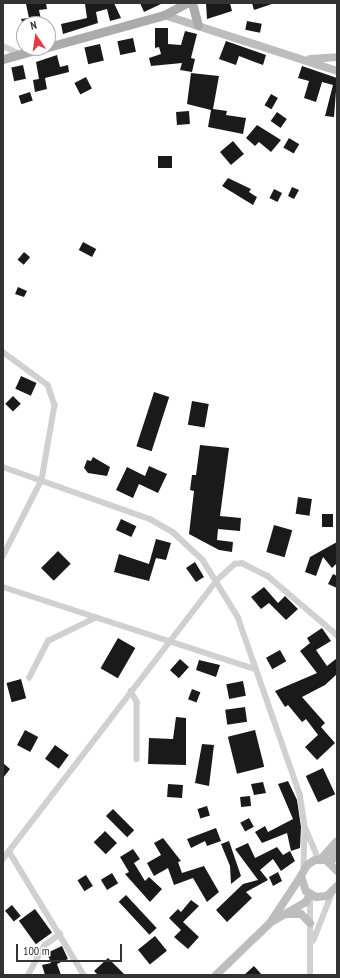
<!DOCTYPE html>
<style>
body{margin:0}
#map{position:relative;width:340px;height:978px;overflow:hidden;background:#fff;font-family:"PT Sans Narrow",sans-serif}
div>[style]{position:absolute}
.building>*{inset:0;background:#1a1a1a;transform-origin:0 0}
.street>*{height:5.5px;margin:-2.75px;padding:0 2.75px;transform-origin:2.75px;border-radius:2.75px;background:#d0d0d0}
.secondary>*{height:8px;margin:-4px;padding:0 4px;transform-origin:4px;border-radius:4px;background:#bdbdbd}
.primary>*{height:9px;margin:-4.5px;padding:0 4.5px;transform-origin:4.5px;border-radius:4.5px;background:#ababab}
span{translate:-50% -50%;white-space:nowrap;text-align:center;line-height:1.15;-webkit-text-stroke:4px #fff;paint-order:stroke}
.frame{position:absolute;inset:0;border:4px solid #333;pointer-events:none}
.north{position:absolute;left:16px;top:16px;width:40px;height:40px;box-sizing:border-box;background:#fff;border:1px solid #adadad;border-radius:50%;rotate:347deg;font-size:11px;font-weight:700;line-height:16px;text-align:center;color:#333}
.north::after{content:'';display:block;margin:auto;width:14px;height:18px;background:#e63946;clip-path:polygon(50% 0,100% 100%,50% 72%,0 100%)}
.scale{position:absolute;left:16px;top:944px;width:106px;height:18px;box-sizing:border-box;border:2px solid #333;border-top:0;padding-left:5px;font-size:12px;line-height:14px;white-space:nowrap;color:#333;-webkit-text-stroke:3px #fff;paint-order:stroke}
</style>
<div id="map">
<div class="building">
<i style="clip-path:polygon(46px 3px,47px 9px,39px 10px,42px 24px,23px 24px,21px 19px,29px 18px,26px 4px)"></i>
<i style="clip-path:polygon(90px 3px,114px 3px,121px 18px,110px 21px,107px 9px,96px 12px,98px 23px,63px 34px,61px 24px,87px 18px,85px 4px)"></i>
<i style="clip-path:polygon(140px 3px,163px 3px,144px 12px)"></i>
<i style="clip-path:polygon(206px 3px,230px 3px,232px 11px,207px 19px)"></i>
<i style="clip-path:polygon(252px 3px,272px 3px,272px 4px,254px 10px)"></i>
<i style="left:247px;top:21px;width:15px;height:9px;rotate:11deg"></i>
<i style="clip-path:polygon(155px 28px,168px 28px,168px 44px,181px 45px,185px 31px,197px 34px,191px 58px,195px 59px,192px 72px,180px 70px,182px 63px,151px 66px,149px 58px,161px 54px,159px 47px,155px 48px)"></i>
<i style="left:133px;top:38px;width:14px;height:16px;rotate:78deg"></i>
<i style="clip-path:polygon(226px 41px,266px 55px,263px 65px,239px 56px,236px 65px,219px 59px)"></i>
<i style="left:100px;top:44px;width:17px;height:16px;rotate:77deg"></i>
<i style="clip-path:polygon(57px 55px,60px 67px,68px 65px,69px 72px,45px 78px,47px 89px,35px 92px,33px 80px,39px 79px,36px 62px)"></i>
<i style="left:23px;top:65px;width:14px;height:12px;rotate:78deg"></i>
<i style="clip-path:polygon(302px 66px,337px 78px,334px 117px,325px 116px,333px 85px,322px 82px,316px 102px,304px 98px,309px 81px,298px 78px)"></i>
<i style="clip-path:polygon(191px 73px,219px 76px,213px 109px,227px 111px,226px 115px,246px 118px,243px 134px,208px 127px,211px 110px,187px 104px)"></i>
<i style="left:86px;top:77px;width:13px;height:13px;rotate:63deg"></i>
<i style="left:30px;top:92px;width:9px;height:12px;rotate:72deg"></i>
<i style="left:271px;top:94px;width:8px;height:13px;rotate:30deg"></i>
<i style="left:189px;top:111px;width:13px;height:13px;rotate:86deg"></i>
<i style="left:277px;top:112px;width:12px;height:11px;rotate:35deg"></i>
<i style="clip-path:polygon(257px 125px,281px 140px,271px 152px,259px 142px,255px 146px,246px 138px)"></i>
<i style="left:289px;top:138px;width:12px;height:11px;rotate:31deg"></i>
<i style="left:233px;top:141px;width:17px;height:17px;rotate:50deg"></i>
<i style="left:158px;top:156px;width:14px;height:12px"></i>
<i style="clip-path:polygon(228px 178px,251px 189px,249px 192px,257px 197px,253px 205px,222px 186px)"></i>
<i style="clip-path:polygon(292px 187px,299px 190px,294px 199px,288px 196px)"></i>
<i style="left:274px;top:189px;width:9px;height:10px;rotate:27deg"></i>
<i style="left:83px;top:242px;width:15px;height:9px;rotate:28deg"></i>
<i style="left:24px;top:252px;width:8px;height:10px;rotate:40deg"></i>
<i style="clip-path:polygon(18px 287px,27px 291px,24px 297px,15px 294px)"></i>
<i style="left:21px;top:376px;width:17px;height:14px;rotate:24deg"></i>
<i style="left:154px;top:392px;width:16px;height:57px;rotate:18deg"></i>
<i style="left:13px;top:396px;width:11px;height:11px;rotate:45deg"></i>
<i style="left:192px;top:401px;width:17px;height:24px;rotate:10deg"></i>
<i style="clip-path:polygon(200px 445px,229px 448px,220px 516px,241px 518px,240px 531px,218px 529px,217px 540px,233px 542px,232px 552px,219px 550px,189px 534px,194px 491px,190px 490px,192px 475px,196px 475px)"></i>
<i style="clip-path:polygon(93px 457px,110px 467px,107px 476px,88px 473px,84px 468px,87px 460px,91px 461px)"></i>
<i style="clip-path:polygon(149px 466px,167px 474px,158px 493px,139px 484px,133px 498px,116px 490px,127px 467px,145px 476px)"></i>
<i style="left:298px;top:497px;width:14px;height:17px;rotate:8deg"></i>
<i style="left:322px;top:514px;width:11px;height:13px"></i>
<i style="left:121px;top:519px;width:17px;height:12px;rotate:25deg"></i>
<i style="left:274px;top:525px;width:19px;height:28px;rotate:16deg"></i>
<i style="clip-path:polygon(156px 539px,171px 543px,166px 560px,156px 558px,149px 581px,114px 572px,119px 554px,149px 564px)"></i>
<i style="clip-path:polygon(337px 542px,337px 563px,332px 568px,323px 557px,316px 576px,305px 572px,310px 557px)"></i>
<i style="left:58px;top:551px;width:18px;height:24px;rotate:45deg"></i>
<i style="clip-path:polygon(195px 562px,204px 577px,196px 582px,186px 568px)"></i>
<i style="clip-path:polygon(333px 574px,337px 576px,337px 588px,328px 584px)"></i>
<i style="clip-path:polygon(264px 587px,278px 603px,285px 596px,298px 609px,286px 620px,269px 603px,261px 609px,251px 597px)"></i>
<i style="clip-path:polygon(322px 628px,331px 641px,316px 650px,327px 666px,337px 658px,337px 674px,325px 685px,302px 697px,325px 723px,321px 727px,335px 743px,317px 760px,305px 747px,318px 735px,306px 719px,302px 722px,288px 705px,285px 707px,275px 691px,317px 673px,300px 651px,310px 643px,307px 638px)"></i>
<i style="left:118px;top:638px;width:20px;height:35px;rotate:30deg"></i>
<i style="left:280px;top:650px;width:13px;height:16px;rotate:61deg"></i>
<i style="left:180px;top:659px;width:12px;height:15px;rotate:42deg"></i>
<i style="clip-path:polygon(199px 660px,220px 665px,216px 677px,196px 670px)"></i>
<i style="left:21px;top:679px;width:20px;height:15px;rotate:75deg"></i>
<i style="left:243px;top:681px;width:15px;height:17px;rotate:79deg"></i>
<i style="left:192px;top:689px;width:9px;height:11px;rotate:21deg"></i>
<i style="left:245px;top:707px;width:15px;height:20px;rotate:82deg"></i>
<i style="clip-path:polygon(176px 717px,186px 718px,186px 765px,148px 764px,149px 738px,173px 739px)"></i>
<i style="left:25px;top:730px;width:15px;height:17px;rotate:28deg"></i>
<i style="left:255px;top:730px;width:38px;height:28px;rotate:76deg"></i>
<i style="clip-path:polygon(202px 744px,214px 745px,209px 786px,195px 783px)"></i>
<i style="left:55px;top:745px;width:17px;height:17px;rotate:36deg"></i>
<i style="clip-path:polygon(3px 763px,10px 769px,3px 778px)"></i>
<i style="left:323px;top:768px;width:29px;height:19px;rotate:65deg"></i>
<i style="clip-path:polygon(288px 781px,297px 800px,301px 827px,300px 848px,291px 851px,287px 833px,262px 843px,255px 832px,265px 826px,268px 832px,293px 819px,278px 784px)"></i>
<i style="clip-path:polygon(263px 782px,266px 793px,254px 795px,251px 784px)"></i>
<i style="left:168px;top:784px;width:15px;height:13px;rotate:4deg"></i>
<i style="left:250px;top:796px;width:10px;height:10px;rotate:84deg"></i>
<i style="left:207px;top:806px;width:10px;height:10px;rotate:73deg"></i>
<i style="left:113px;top:809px;width:30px;height:10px;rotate:45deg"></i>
<i style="left:249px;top:818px;width:10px;height:10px;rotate:61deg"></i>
<i style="clip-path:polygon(216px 828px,221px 841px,207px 846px,205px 841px,191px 848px,187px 839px)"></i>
<i style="left:105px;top:831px;width:17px;height:16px;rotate:45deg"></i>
<i style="clip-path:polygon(163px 838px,181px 861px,178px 862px,182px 873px,204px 866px,219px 892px,207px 902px,193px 878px,174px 885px,168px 868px,154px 876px,147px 863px,161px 855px,154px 843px)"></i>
<i style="clip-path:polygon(229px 841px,241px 876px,231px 884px,230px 866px,221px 844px)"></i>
<i style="clip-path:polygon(248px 843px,255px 858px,277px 847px,283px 855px,290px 851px,295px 861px,281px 871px,273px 859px,260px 870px,268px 880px,246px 892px,252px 898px,227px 922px,216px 910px,243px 884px,258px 880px,235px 849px)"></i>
<i style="clip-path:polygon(133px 849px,140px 859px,134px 863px,145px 881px,149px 877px,162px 889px,150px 902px,125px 874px,129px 872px,120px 857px)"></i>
<i style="clip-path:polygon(278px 872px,282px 881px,273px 886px,269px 877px)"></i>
<i style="left:112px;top:873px;width:12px;height:13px;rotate:59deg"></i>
<i style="left:86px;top:875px;width:13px;height:10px;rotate:58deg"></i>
<i style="left:126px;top:895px;width:45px;height:10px;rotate:47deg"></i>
<i style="clip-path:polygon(191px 900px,199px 906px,183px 922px,199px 937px,188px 949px,174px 937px,181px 930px,169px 918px,178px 909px,181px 912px)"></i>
<i style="left:12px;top:905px;width:14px;height:9px;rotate:51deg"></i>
<i style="left:35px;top:909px;width:29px;height:20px;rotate:54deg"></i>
<i style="left:155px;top:936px;width:19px;height:22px;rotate:51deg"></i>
<i style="clip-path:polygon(62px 946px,68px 959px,57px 964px,61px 975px,45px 975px,42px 965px,51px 963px,47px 953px)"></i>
<i style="clip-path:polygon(108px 958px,125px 975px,98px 975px,94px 971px)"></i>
<i style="clip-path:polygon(254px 966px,262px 975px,244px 975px)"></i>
</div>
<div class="street">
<i style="left:3px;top:46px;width:19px;rotate:25deg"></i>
<i style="left:3px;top:352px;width:56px;rotate:36.3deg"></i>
<i style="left:48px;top:385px;width:21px;rotate:71deg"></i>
<i style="left:55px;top:405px;width:76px;rotate:99.8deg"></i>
<i style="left:42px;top:480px;width:86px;rotate:116.9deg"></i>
<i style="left:3px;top:467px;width:156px;rotate:19.5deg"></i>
<i style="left:150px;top:519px;width:28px;rotate:30deg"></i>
<i style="left:174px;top:533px;width:40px;rotate:43deg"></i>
<i style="left:203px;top:560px;width:67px;rotate:58.4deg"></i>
<i style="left:238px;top:617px;width:188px;rotate:70.7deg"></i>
<i style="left:300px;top:794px;width:33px;rotate:81deg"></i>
<i style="left:305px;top:827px;width:41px;rotate:91.4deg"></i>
<i style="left:3px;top:587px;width:265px;rotate:18deg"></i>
<i style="left:29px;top:678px;width:42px;rotate:-62.8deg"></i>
<i style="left:48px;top:641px;width:52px;rotate:-26.1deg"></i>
<i style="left:131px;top:691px;width:13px;rotate:61deg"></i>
<i style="left:137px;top:702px;width:57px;rotate:90deg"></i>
<i style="left:306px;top:829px;width:34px;rotate:67deg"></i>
<i style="left:9px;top:851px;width:145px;rotate:58.8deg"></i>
<i style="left:3px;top:859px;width:352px;rotate:-52.5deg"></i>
<i style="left:217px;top:580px;width:24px;rotate:-42deg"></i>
<i style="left:235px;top:564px;width:7px;rotate:-8deg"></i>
<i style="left:242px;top:563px;width:29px;rotate:27deg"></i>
<i style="left:268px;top:576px;width:91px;rotate:40.5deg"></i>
<i style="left:313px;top:941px;width:52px;rotate:-68.4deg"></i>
<i style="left:28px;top:975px;width:33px;rotate:-61deg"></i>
<i style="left:44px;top:946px;width:20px;rotate:-37deg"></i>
<i style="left:310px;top:975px;width:77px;rotate:-90deg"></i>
</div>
<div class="secondary">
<i style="left:164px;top:15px;width:182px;rotate:17.9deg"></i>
<i style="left:310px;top:59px;width:27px;rotate:-4deg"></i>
<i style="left:320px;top:860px;width:25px;rotate:-48deg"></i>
<i style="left:331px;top:863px;width:18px;rotate:-71deg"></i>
<i style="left:337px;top:871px;width:16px;rotate:-135deg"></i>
<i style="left:326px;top:860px;width:11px;rotate:180deg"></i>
<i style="left:315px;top:860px;width:9px;rotate:148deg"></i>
<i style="left:307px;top:865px;width:13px;rotate:119deg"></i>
<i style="left:301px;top:876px;width:16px;rotate:72deg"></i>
<i style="left:306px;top:891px;width:12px;rotate:31deg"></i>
<i style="left:316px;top:897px;width:11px;rotate:-5deg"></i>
<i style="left:327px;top:896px;width:14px;rotate:-45deg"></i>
<i style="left:287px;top:914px;width:14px"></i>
<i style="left:301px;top:914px;width:13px;rotate:45deg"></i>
<i style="left:273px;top:921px;width:38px;rotate:-30deg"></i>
<i style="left:306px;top:902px;width:9px;rotate:-63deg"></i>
<i style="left:216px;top:975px;width:75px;rotate:-43.9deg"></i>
<i style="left:270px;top:923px;width:56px;rotate:-56.6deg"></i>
</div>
<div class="primary">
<i style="left:192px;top:3px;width:23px;rotate:75deg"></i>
<i style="left:48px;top:47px;width:120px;rotate:-15.4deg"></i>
<i style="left:164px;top:15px;width:26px;rotate:-28deg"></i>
<i style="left:3px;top:59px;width:41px;rotate:-15.8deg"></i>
</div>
<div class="frame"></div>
<div class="north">N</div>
<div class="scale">100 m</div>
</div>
